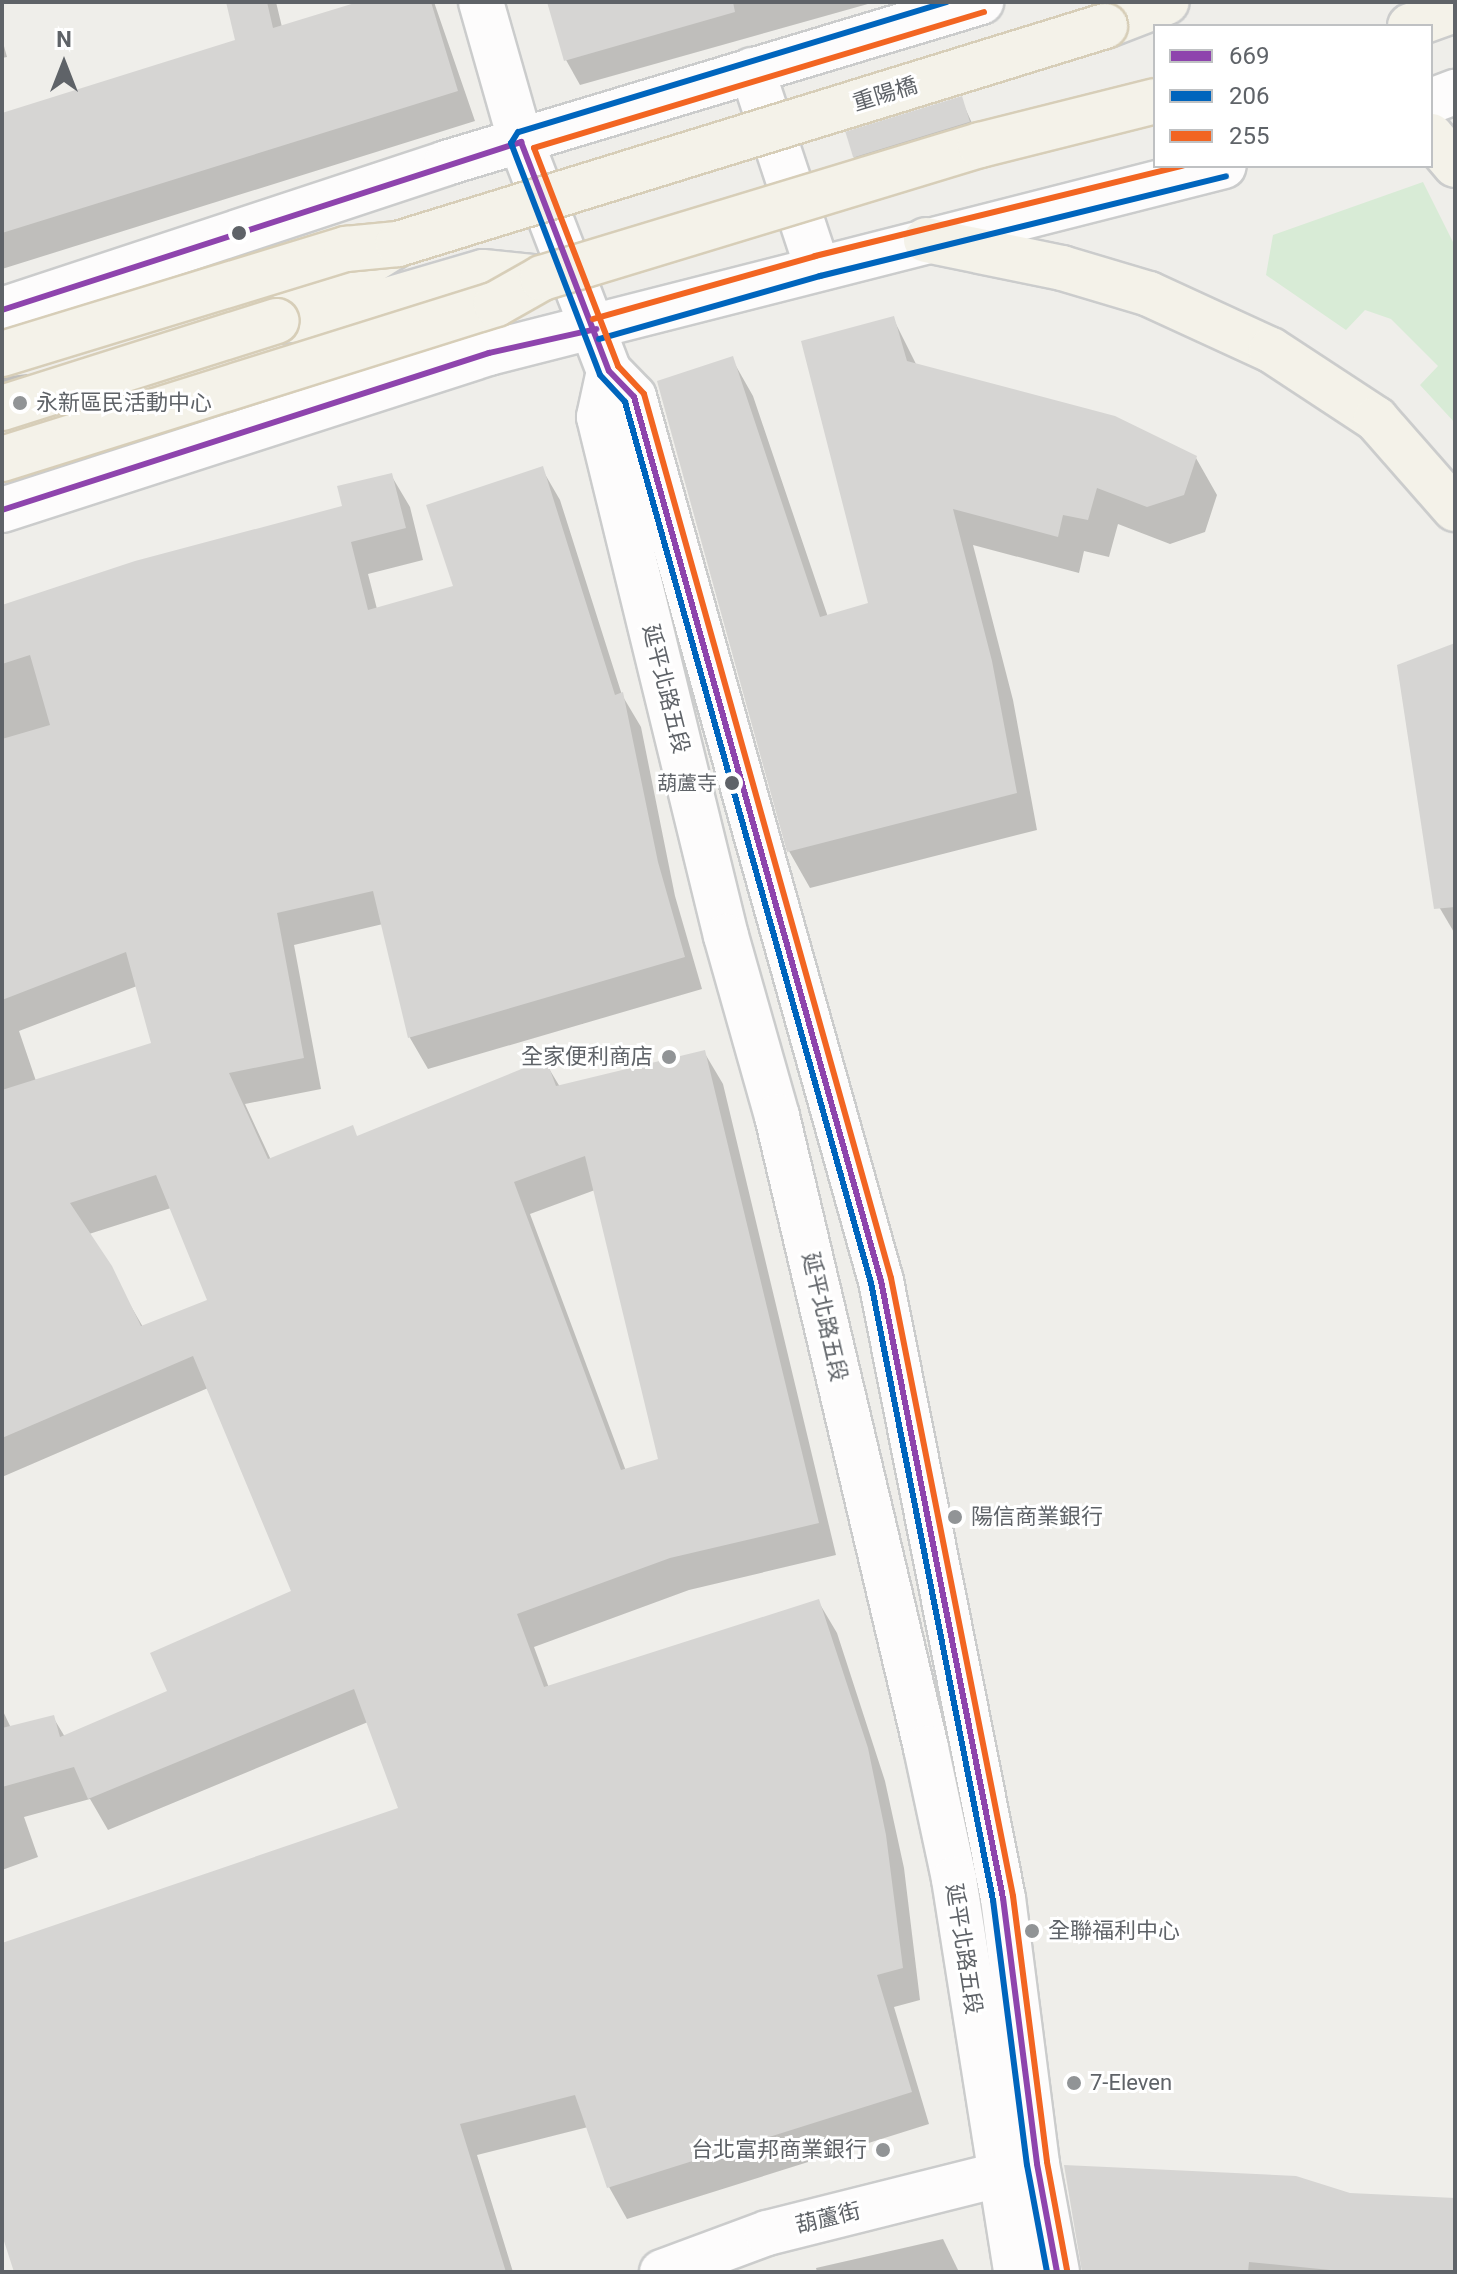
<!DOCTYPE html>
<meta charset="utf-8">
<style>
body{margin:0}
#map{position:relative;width:1457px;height:2274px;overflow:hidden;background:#efeeea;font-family:Roboto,"Noto Sans TC",sans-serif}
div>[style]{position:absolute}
.green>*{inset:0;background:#d8ebd6}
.shadow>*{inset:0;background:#0003}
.building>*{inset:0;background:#d6d5d3;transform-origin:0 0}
.roads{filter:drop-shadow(2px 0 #cbcccc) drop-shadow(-2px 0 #cbcccc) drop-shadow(0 2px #cbcccc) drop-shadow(0 -2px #cbcccc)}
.minor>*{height:44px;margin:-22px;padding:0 22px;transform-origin:22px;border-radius:22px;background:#fdfcfc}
.major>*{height:44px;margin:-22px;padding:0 22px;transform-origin:22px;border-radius:22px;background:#f4f2e9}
.bridges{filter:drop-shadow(2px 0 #d7ceb8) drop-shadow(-2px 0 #d7ceb8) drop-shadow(0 2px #d7ceb8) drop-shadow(0 -2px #d7ceb8)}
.major-bridge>*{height:44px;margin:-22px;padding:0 22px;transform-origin:22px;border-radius:22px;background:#f4f2e9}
.bus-1>*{height:6px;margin:-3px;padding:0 3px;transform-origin:3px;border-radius:3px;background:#8e44ad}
.bus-2>*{height:6px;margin:-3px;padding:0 3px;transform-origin:3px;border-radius:3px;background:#0065bd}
.bus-3>*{height:6px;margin:-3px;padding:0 3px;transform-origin:3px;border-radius:3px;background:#f26522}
.dots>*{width:22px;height:22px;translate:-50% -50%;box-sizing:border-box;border:4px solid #fff;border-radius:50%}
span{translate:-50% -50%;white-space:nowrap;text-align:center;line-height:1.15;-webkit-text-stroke:6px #fff;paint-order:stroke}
.bus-label{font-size:20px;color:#5f6368}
.right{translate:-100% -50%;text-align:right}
.street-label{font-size:22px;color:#5f6368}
.poi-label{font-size:22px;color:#5f6368}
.left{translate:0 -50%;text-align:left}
.frame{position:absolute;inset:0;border:4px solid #5f6368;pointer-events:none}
.legend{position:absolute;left:1153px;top:24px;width:280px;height:144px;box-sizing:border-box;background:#fff;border:2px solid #bfc1c3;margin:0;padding:10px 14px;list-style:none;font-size:24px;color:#5f6368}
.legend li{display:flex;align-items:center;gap:16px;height:40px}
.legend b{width:40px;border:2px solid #bfc1c3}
.north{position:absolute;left:24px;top:24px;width:80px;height:80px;-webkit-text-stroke:6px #fff;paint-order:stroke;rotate:0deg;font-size:22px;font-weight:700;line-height:32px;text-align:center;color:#5f6368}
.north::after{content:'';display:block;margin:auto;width:28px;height:36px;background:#5f6368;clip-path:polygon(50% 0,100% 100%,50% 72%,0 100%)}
</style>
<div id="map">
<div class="green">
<i style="clip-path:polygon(1423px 182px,1455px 246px,1455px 423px,1420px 385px,1438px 366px,1391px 319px,1365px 310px,1346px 330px,1266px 275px,1273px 235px)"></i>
</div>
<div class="shadow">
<i style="clip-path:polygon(228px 2px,276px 2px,282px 27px,365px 2px,434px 2px,475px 121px,2px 269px,2px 117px,237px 42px)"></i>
<i style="clip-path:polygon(549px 2px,875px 2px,580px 85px,566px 60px)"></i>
<i style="clip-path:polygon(2px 39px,7px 57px,2px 58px)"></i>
<i style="clip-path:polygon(961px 99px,982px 145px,867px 180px,854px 157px)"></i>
<i style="clip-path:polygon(893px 318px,917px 366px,1196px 458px,1217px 495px,1205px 532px,1170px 544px,1118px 524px,1109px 557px,1084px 551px,1079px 573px,973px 545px,1013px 700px,1037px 830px,810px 888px,789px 851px,732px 359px,753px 396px,828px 617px,870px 604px)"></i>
<i style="clip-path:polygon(27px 374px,32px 384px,2px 397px,2px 377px)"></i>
<i style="clip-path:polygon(evenodd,542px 469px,560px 500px,622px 695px,641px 727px,675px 896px,702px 989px,428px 1069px,410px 1038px,383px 924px,294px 945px,321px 1089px,245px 1104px,271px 1160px,358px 1138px,545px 1062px,560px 1087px,704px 1052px,723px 1084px,836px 1555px,689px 1590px,534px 1647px,549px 1688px,818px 1601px,837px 1633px,885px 1781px,904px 1868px,920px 2000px,894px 2007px,929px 2124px,627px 2219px,609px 2187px,588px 2127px,477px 2155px,513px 2272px,17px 2272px,2px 2228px,2px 1945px,400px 1810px,368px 1722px,108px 1830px,90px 1799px,24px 1817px,38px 1857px,2px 1870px,2px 1709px,11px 1728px,53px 1717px,65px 1737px,170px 1692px,293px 1592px,208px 1388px,2px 1477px,2px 606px,345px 507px,391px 475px,410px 507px,423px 560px,368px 574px,377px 609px,456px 587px,542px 469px,137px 986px,153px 1044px,36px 1081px,19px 1031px,137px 986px,542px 469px,595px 1190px,660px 1461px,626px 1471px,530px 1214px,595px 1190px,542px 469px,171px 1208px,210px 1301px,143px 1327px,89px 1234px,171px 1208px)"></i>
<i style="clip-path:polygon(1455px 646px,1455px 934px,1435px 900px)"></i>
<i style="clip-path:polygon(1350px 2195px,1455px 2201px,1455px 2272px,1084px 2272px)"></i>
<i style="clip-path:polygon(943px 2239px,959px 2272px,817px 2272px,816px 2268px)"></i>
</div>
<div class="building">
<i style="clip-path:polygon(226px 2px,267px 2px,273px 28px,358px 2px,431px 2px,458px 91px,2px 233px,2px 113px,235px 40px)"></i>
<i style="clip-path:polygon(547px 2px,733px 2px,735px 12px,564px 61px)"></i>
<i style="left:962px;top:96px;width:27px;height:122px;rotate:73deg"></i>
<i style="clip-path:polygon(894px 316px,907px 361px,1115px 416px,1197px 456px,1184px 495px,1147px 507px,1097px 488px,1088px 520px,1063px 515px,1058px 537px,953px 509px,992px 661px,1017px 793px,787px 852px,657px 381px,733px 356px,820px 617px,868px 603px,801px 341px)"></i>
<i style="clip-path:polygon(evenodd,543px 466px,615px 695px,623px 692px,658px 862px,685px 957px,408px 1038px,373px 891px,277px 913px,304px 1058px,229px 1073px,268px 1159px,353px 1125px,357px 1136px,546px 1059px,556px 1086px,705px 1050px,819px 1523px,670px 1558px,517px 1614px,544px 1687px,819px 1599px,868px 1748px,886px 1835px,903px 1968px,877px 1975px,912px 2092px,607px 2188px,575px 2095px,460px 2124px,506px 2272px,14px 2272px,2px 2235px,2px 1943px,398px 1808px,354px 1689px,88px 1799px,74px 1767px,2px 1787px,2px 1728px,54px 1715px,60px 1737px,167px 1691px,150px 1653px,291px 1591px,193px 1356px,2px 1438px,2px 1090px,151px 1043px,126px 952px,2px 1000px,2px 739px,50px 725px,30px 655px,2px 664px,2px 605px,135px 561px,342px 506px,337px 486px,392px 473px,406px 528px,351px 542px,368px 610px,453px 586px,426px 505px,543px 466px,585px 1156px,658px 1459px,621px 1470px,514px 1182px,585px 1156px,543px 466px,156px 1175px,207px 1300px,141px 1326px,112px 1266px,70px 1203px,156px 1175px)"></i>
<i style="clip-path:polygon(1455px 643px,1455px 907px,1434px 909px,1397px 665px)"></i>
<i style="clip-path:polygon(1064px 2165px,1296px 2176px,1350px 2193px,1455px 2198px,1455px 2272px,1350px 2272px,1249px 2262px,1248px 2272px,1082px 2272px)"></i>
</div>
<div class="roads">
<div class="minor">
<i style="left:481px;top:2px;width:146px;rotate:74.1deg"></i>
<i style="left:521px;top:142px;width:245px;rotate:69deg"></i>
<i style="left:609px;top:371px;width:36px;rotate:46deg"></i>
<i style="left:634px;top:397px;width:918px;rotate:74.39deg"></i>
<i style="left:881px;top:1281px;width:629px;rotate:78.82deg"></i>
<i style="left:1003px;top:1898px;width:268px;rotate:82.7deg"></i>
<i style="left:1037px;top:2164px;width:110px;rotate:79.5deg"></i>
<i style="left:752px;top:70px;width:206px;rotate:71.7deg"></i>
<i style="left:1431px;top:101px;width:26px;rotate:-21deg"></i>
<i style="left:2px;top:310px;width:468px;rotate:-18.3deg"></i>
<i style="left:446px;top:163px;width:559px;rotate:-16.75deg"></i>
<i style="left:609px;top:371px;width:47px;rotate:102.3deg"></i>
<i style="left:599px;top:417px;width:534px;rotate:76.25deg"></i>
<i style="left:726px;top:936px;width:187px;rotate:74.2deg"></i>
<i style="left:777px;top:1116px;width:649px;rotate:76.73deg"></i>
<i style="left:926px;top:1748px;width:134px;rotate:77.9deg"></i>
<i style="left:954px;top:1879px;width:398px;rotate:81deg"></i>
<i style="left:2px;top:510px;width:512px;rotate:-17.87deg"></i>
<i style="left:489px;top:353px;width:758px;rotate:-14.27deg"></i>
<i style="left:662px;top:2272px;width:112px;rotate:-20.4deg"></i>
<i style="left:767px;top:2233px;width:266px;rotate:-14.1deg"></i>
</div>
<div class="major">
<i style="left:1105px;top:26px;width:66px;rotate:-21.2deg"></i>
<i style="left:1410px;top:26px;width:48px;rotate:-19.6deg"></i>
<i style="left:1431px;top:136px;width:38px;rotate:50deg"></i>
<i style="left:926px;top:240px;width:139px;rotate:11.6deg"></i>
<i style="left:1062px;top:268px;width:91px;rotate:16.6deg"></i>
<i style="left:1149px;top:294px;width:134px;rotate:24.7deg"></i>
<i style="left:1271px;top:350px;width:126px;rotate:33.3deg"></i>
<i style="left:1376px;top:419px;width:120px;rotate:48.7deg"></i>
<i style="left:282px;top:317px;width:137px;rotate:-32.2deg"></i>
<i style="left:277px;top:321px;width:52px;rotate:-4.4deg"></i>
<i style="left:329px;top:317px;width:160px;rotate:-16.3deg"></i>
<i style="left:483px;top:272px;width:59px;rotate:5.8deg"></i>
</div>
</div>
<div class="bridges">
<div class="major-bridge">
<i style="left:2px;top:354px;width:360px;rotate:-17deg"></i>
<i style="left:346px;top:249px;width:52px;rotate:-5.5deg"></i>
<i style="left:398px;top:244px;width:740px;rotate:-17.14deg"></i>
<i style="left:2px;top:408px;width:288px;rotate:-17.6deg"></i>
<i style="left:2px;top:459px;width:518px;rotate:-17.42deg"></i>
<i style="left:496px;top:304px;width:53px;rotate:-29.5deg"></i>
<i style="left:542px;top:278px;width:458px;rotate:-16.9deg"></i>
<i style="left:980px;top:145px;width:180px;rotate:-14.1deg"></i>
</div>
</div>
<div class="bus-1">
<i style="left:2px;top:310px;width:546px;rotate:-17.94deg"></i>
<i style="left:521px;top:142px;width:245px;rotate:69deg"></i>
<i style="left:609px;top:371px;width:36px;rotate:46deg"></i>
<i style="left:634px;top:397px;width:918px;rotate:74.39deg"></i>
<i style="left:881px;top:1281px;width:629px;rotate:78.82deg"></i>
<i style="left:1003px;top:1898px;width:268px;rotate:82.7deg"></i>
<i style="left:1037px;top:2164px;width:110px;rotate:79.5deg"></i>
<i style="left:2px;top:510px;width:512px;rotate:-17.87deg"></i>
<i style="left:489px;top:353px;width:110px;rotate:-12.6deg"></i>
</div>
<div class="bus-2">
<i style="left:947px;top:2px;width:448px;rotate:163.1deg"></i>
<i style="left:518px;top:132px;width:13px;rotate:122deg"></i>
<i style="left:511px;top:143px;width:248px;rotate:69deg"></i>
<i style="left:600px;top:375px;width:37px;rotate:47deg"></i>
<i style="left:625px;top:402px;width:915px;rotate:74.4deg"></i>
<i style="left:871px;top:1283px;width:629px;rotate:78.82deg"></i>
<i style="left:993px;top:1900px;width:267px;rotate:82.7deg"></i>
<i style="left:1027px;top:2165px;width:109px;rotate:79.4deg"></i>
<i style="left:599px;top:339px;width:230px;rotate:-15.9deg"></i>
<i style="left:820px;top:276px;width:418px;rotate:-13.8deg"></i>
</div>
<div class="bus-3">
<i style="left:984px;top:12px;width:470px;rotate:163.2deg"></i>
<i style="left:534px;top:148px;width:234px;rotate:68.9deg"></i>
<i style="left:618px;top:366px;width:38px;rotate:47deg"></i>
<i style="left:644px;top:394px;width:918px;rotate:74.39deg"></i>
<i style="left:891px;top:1278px;width:630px;rotate:78.83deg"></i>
<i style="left:1013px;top:1896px;width:268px;rotate:82.7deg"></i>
<i style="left:1047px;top:2162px;width:110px;rotate:79.5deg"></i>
<i style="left:593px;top:319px;width:231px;rotate:-15.8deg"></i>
<i style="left:815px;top:256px;width:378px;rotate:-13.8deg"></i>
</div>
<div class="dots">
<i style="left:239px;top:233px;background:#5f6368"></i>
<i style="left:20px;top:403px;background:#919496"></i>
<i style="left:732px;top:783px;background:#5f6368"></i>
<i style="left:669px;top:1057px;background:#919496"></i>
<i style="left:955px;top:1517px;background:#919496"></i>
<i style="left:1032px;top:1931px;background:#919496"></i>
<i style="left:1074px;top:2083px;background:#919496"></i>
<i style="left:883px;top:2150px;background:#919496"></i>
</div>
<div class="bus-label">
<span class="right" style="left:717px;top:783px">葫蘆寺</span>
</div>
<div class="street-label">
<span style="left:885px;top:94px;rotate:-17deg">重陽橋</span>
<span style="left:666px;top:689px;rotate:76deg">延平北路五段</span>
<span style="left:825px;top:1317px;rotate:77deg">延平北路五段</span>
<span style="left:964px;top:1949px;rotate:81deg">延平北路五段</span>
<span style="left:828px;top:2218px;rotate:-14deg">葫蘆街</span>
</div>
<div class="poi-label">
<span class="left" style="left:36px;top:403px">永新區民活動中心</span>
<span class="right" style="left:653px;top:1057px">全家便利商店</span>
<span class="left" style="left:971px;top:1517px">陽信商業銀行</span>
<span class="left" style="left:1048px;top:1931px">全聯福利中心</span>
<span class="left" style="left:1090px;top:2083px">7-Eleven</span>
<span class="right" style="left:867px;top:2150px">台北富邦商業銀行</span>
</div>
<div class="frame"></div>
<ul class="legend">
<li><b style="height:10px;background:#8e44ad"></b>669</li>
<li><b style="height:10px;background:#0065bd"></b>206</li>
<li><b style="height:10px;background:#f26522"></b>255</li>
</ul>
<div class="north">N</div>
</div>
